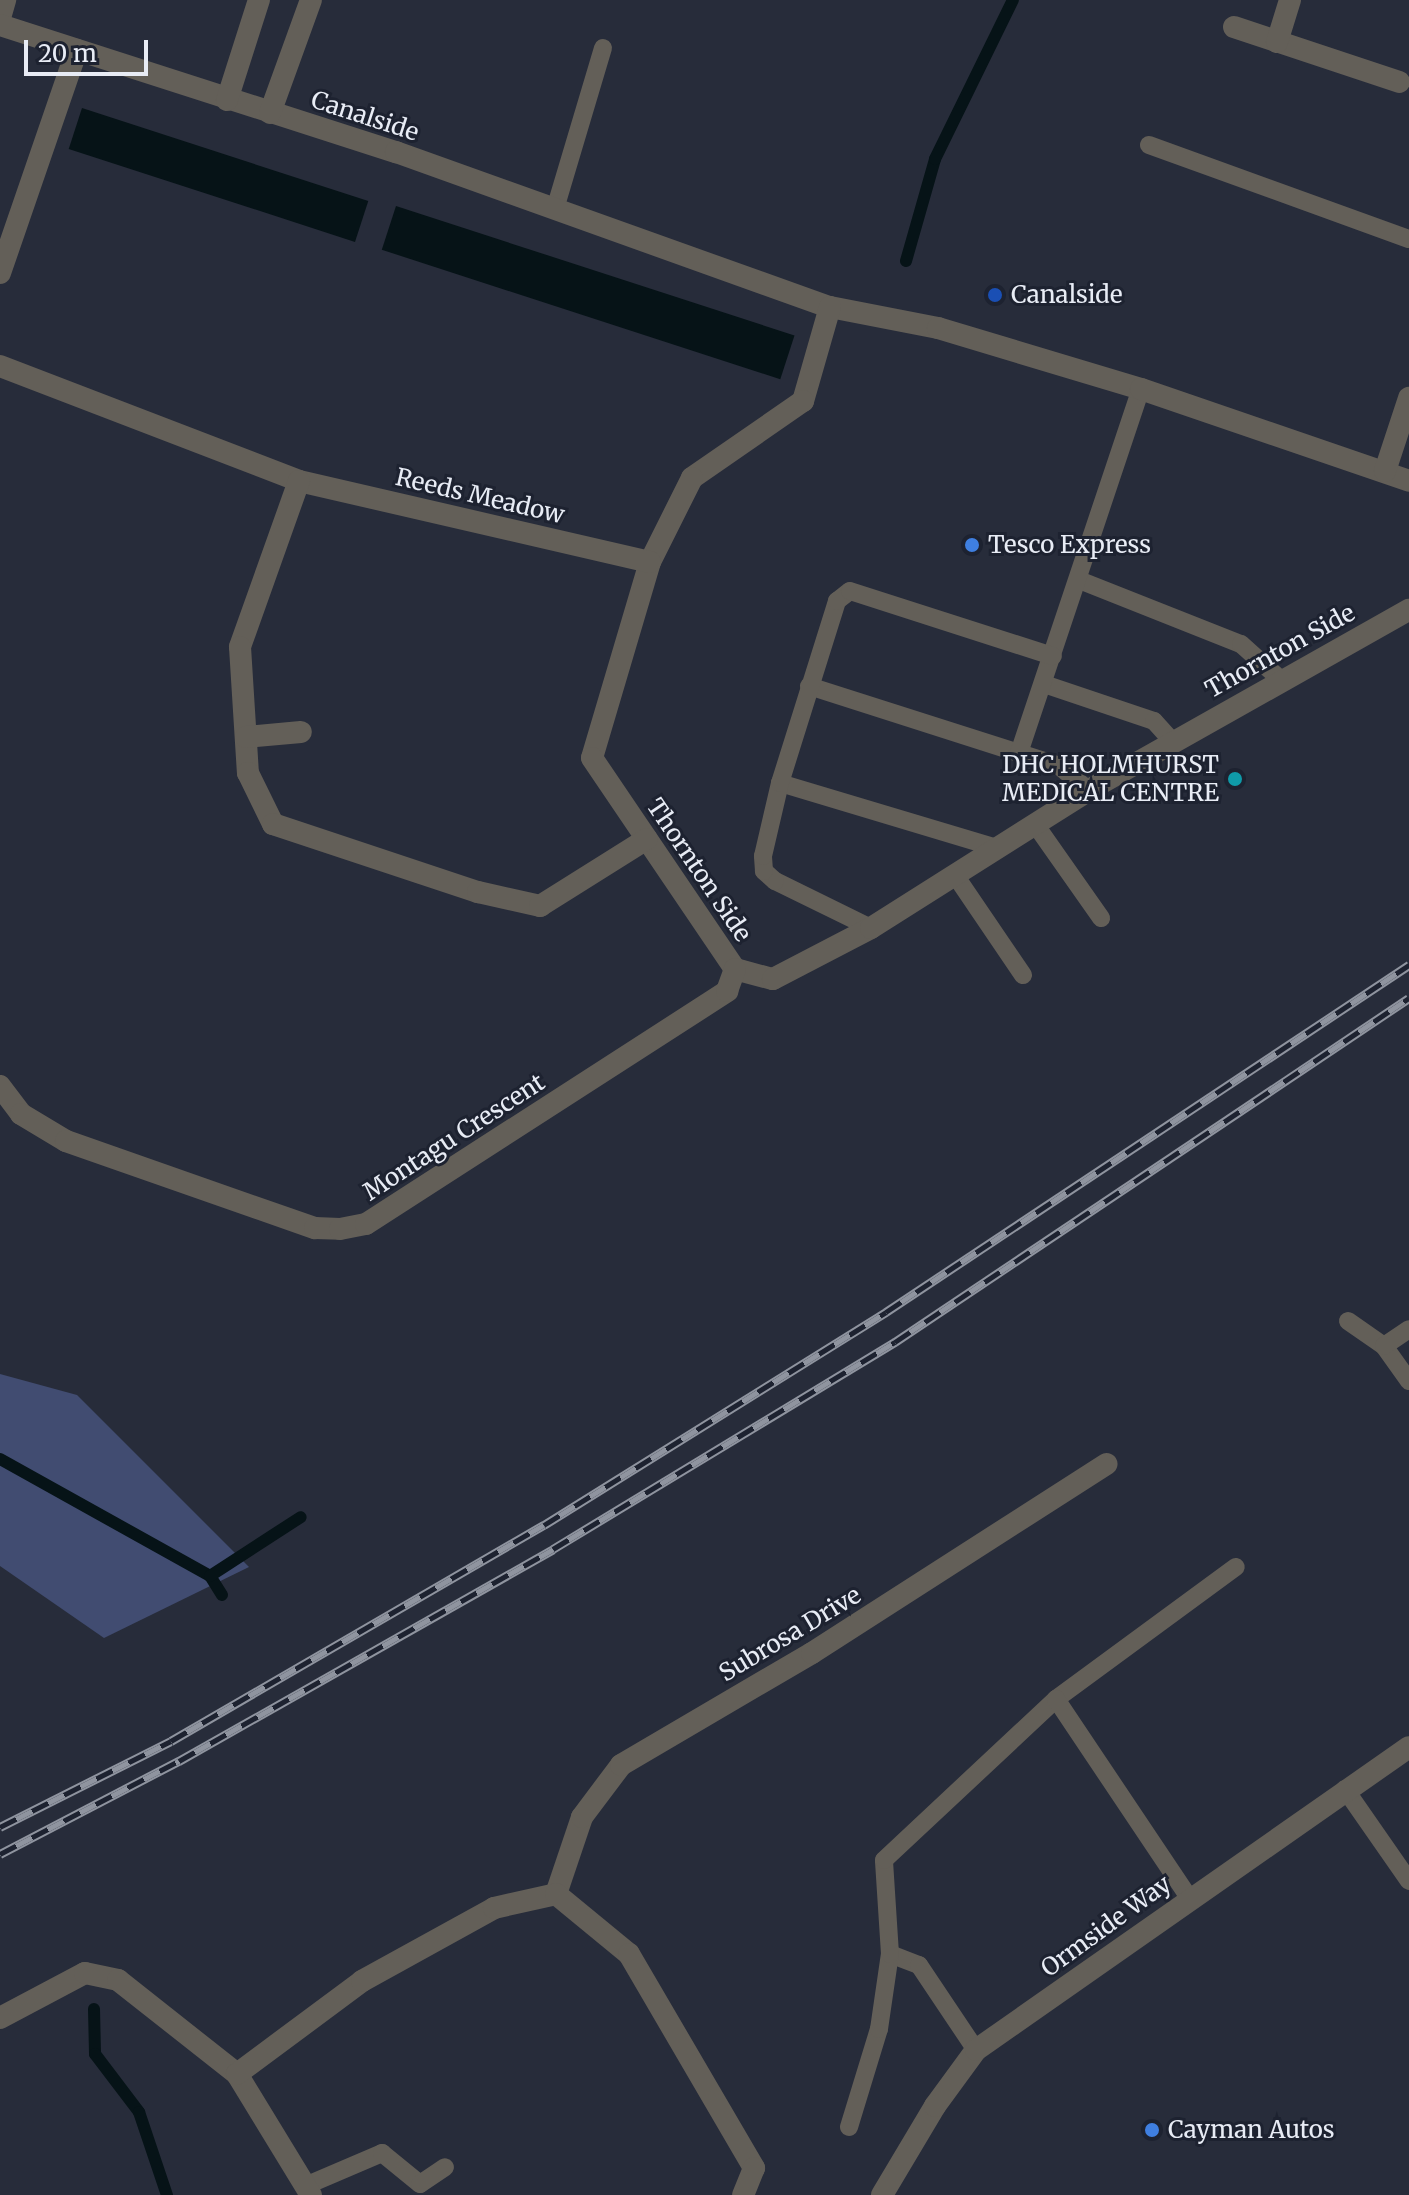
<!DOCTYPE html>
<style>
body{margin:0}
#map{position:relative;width:1409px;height:2195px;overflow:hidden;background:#272c3a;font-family:Merriweather,serif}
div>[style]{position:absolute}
.green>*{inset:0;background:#414c71}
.water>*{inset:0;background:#061317;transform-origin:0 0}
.stream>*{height:12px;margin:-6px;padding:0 6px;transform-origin:6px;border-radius:6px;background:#061317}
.service>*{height:18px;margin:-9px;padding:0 9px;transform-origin:9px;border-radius:9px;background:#635f58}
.minor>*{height:22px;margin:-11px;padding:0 11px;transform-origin:11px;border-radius:11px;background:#635f58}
.rail>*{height:9px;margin-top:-4.5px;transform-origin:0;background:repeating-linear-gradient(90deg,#1d2230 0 18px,#8f949f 0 36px);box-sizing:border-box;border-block:2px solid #8f949f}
.dots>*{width:22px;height:22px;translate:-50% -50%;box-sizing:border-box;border:4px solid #1d2230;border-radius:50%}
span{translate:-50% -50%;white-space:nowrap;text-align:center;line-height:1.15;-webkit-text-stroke:6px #1d2230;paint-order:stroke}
.street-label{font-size:24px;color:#e8ecf5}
.poi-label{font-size:24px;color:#e8ecf5}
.left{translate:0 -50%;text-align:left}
.right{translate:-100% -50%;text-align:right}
.scale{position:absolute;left:24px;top:40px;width:124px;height:36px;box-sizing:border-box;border:4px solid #e8ecf5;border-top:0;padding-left:10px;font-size:24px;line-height:28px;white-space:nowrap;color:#e8ecf5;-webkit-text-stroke:6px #1d2230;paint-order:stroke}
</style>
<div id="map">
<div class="green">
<i style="clip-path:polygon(0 1374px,77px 1395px,249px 1567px,104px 1638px,0 1566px)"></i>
</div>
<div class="water">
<i style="left:82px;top:108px;width:301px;height:43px;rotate:18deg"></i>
<i style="left:396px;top:206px;width:419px;height:46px;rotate:18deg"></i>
</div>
<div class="stream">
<i style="left:906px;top:261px;width:106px;rotate:-74.1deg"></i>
<i style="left:935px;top:159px;width:177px;rotate:-63.9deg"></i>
<i style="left:0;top:1459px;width:240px;rotate:29.1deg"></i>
<i style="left:222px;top:1595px;width:22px;rotate:-122deg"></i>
<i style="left:210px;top:1576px;width:108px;rotate:-33deg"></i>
<i style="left:94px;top:2009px;width:45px;rotate:88.7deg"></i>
<i style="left:95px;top:2054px;width:73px;rotate:52.8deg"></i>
<i style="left:139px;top:2112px;width:88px;rotate:71.4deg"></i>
</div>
<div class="service">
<i style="left:1149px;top:145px;width:276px;rotate:19.9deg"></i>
<i style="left:555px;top:209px;width:168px;rotate:-73.4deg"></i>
<i style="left:1079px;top:580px;width:174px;rotate:21.6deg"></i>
<i style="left:1241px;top:644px;width:52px;rotate:41.9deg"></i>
<i style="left:1044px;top:684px;width:116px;rotate:18.6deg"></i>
<i style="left:1154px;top:721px;width:27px;rotate:48deg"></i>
<i style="left:809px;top:686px;width:262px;rotate:17.7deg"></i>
<i style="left:1059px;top:766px;width:38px;rotate:39deg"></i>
<i style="left:1019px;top:753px;width:384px;rotate:-71.5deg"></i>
<i style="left:780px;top:783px;width:226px;rotate:16.7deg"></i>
<i style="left:1035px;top:824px;width:115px;rotate:54.9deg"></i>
<i style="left:955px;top:875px;width:121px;rotate:55.8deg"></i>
<i style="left:871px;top:928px;width:107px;rotate:-153.9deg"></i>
<i style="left:775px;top:881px;width:15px;rotate:-138deg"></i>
<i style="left:764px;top:871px;width:15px;rotate:-94deg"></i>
<i style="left:763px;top:856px;width:75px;rotate:-76.9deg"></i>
<i style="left:780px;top:783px;width:191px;rotate:-72.6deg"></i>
<i style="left:837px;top:601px;width:16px;rotate:-38deg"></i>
<i style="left:850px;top:591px;width:213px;rotate:17.8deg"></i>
<i style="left:1348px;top:1321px;width:44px;rotate:34.8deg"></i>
<i style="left:1384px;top:1346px;width:43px;rotate:54.5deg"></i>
<i style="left:1384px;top:1346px;width:30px;rotate:-34deg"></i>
<i style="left:1056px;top:1699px;width:223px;rotate:-36.3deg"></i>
<i style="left:1345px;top:1789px;width:112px;rotate:55.2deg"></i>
<i style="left:890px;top:1954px;width:31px;rotate:21deg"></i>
<i style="left:919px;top:1965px;width:102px;rotate:56.2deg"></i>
<i style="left:849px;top:2127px;width:102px;rotate:-73deg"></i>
<i style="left:879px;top:2029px;width:76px;rotate:-81.7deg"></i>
<i style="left:890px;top:1954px;width:94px;rotate:-93.7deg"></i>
<i style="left:884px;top:1860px;width:236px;rotate:-43.1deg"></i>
<i style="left:1056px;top:1699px;width:239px;rotate:56.2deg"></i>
<i style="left:305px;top:2186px;width:84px;rotate:-23.2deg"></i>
<i style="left:382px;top:2153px;width:49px;rotate:39.2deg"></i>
<i style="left:420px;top:2184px;width:30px;rotate:-34deg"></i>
</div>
<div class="minor">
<i style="left:0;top:18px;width:19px;rotate:-74deg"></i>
<i style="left:0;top:25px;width:416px;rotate:17.8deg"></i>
<i style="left:396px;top:152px;width:461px;rotate:19.7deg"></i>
<i style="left:830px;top:307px;width:110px;rotate:11deg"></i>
<i style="left:938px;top:328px;width:212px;rotate:16.7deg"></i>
<i style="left:1141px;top:389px;width:283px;rotate:18.9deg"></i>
<i style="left:1234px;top:27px;width:174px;rotate:18.4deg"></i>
<i style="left:1277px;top:42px;width:44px;rotate:-72.8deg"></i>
<i style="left:227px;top:100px;width:105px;rotate:-72.3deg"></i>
<i style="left:270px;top:113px;width:120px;rotate:-70.1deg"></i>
<i style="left:0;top:273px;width:236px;rotate:-71deg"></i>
<i style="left:830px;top:307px;width:98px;rotate:106deg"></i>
<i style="left:803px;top:401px;width:135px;rotate:145.3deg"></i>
<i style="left:692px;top:478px;width:94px;rotate:116.6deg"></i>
<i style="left:650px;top:562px;width:204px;rotate:106.5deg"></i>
<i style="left:592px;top:758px;width:255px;rotate:55.9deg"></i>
<i style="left:735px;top:969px;width:39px;rotate:15deg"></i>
<i style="left:773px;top:979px;width:110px;rotate:-27.5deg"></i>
<i style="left:871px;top:928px;width:258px;rotate:-32.3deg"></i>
<i style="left:1089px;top:790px;width:367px;rotate:-29.4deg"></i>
<i style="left:0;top:366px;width:320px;rotate:21deg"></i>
<i style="left:299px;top:481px;width:360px;rotate:13deg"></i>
<i style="left:1385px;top:471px;width:77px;rotate:-71.8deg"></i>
<i style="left:299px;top:481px;width:176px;rotate:109.6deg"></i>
<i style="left:240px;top:647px;width:126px;rotate:86.4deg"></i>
<i style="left:248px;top:773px;width:57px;rotate:63.9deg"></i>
<i style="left:273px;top:824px;width:216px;rotate:18.4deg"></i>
<i style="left:478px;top:892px;width:64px;rotate:12.7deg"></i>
<i style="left:540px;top:906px;width:126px;rotate:-32.1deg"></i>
<i style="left:246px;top:737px;width:55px;rotate:-5.2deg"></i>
<i style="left:0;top:1086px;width:35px;rotate:53deg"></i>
<i style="left:21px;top:1114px;width:52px;rotate:31deg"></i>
<i style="left:66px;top:1141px;width:264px;rotate:19.3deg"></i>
<i style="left:315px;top:1228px;width:25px;rotate:2deg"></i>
<i style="left:340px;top:1229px;width:26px;rotate:-11deg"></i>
<i style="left:366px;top:1224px;width:430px;rotate:-32.8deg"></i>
<i style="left:727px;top:991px;width:23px;rotate:-70deg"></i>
<i style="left:556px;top:1894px;width:81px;rotate:-71.3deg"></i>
<i style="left:582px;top:1817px;width:65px;rotate:-53.1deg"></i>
<i style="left:621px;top:1765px;width:221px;rotate:-30.4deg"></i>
<i style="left:812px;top:1653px;width:350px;rotate:-32.7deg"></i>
<i style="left:0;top:2018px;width:96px;rotate:-27.9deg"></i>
<i style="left:85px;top:1973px;width:34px;rotate:12deg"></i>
<i style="left:118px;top:1980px;width:152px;rotate:38.3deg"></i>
<i style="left:237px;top:2074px;width:142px;rotate:58.6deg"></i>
<i style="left:237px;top:2074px;width:156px;rotate:-36.6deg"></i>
<i style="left:362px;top:1981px;width:151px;rotate:-28.9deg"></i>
<i style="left:494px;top:1908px;width:64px;rotate:-12.7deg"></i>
<i style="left:556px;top:1894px;width:94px;rotate:39.4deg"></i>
<i style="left:629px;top:1954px;width:248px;rotate:59.7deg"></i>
<i style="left:754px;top:2168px;width:29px;rotate:112deg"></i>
<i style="left:882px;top:2195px;width:104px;rotate:-59.2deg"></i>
<i style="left:935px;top:2106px;width:69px;rotate:-53.8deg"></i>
<i style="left:976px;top:2050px;width:528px;rotate:-34.98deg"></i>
</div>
<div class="rail">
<i style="left:0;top:1827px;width:191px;rotate:-26.7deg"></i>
<i style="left:171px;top:1741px;width:431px;rotate:-30.1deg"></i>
<i style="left:544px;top:1525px;width:403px;rotate:-31.9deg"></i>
<i style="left:886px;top:1312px;width:628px;rotate:-33.56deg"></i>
<i style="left:0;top:1854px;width:202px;rotate:-27.5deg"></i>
<i style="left:179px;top:1761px;width:430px;rotate:-29.5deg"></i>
<i style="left:553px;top:1549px;width:400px;rotate:-31.2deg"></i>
<i style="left:895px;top:1342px;width:618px;rotate:-33.79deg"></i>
</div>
<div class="dots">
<i style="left:995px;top:295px;background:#1a4fb4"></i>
<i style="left:972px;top:545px;background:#3f7fe0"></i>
<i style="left:1235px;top:779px;background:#0f9aa8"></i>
<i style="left:1152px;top:2130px;background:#3f7fe0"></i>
</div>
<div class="street-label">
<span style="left:365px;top:116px;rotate:18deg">Canalside</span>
<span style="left:480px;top:496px;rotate:13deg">Reeds Meadow</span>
<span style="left:1280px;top:651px;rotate:-29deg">Thornton Side</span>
<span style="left:699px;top:870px;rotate:56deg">Thornton Side</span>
<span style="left:454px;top:1137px;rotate:-33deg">Montagu Crescent</span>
<span style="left:790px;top:1634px;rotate:-31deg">Subrosa Drive</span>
<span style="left:1106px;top:1926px;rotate:-36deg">Ormside Way</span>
</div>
<div class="poi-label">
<span class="left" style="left:1011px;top:295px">Canalside</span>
<span class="left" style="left:988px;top:545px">Tesco Express</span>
<span class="right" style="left:1219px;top:779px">DHC HOLMHURST<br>MEDICAL CENTRE</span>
<span class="left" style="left:1168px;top:2130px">Cayman Autos</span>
</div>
<div class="scale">20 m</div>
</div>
